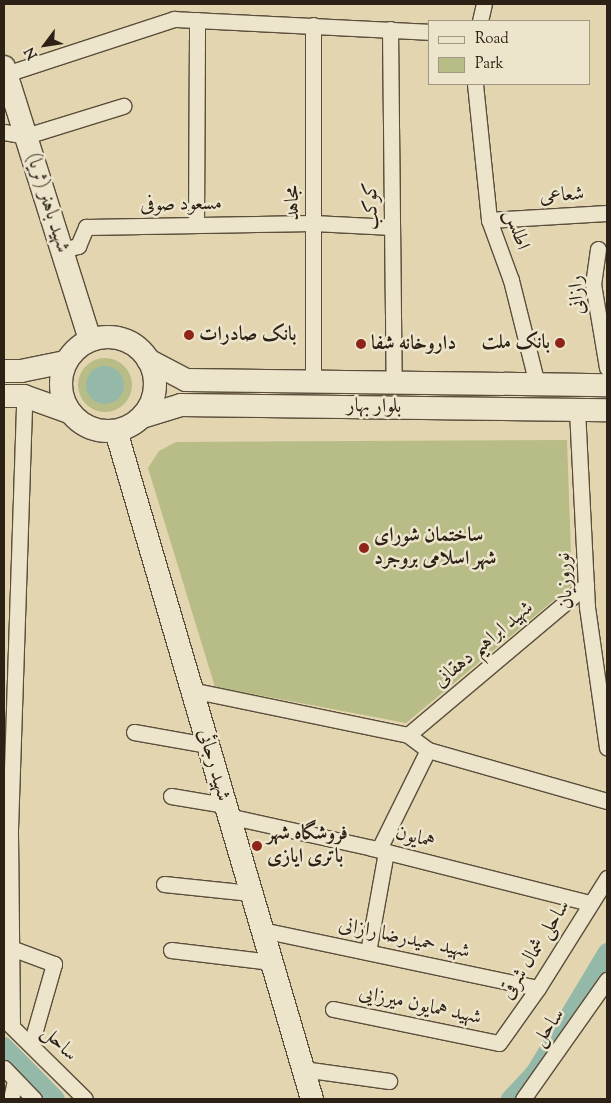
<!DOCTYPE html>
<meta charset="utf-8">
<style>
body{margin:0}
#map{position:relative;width:611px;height:1103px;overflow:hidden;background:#e2d5af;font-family:"Sorts Mill Goudy",Amiri,serif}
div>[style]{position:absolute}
.green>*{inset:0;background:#b8bc87}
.round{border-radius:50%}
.water>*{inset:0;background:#95b9a9}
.canal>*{height:18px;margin:-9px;padding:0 9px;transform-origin:9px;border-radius:9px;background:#95b9a9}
.roads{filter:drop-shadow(1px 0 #5a4e3c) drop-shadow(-1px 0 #5a4e3c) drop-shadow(0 1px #5a4e3c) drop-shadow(0 -1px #5a4e3c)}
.street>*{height:15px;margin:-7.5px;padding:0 7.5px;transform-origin:7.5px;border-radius:7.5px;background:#ece4cb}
.secondary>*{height:22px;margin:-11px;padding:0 11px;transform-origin:11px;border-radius:11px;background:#ece4cb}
.secondary>.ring{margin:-11px;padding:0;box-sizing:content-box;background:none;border:22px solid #ece4cb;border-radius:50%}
.dots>*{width:14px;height:14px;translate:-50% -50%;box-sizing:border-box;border:2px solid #ece4cb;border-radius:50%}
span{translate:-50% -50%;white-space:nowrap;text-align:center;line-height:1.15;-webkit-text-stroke:5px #ece4cb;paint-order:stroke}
.street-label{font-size:20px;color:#2d2116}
.poi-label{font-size:20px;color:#2d2116;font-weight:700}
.left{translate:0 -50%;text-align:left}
.right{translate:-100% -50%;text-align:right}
.frame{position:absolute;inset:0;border:5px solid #2d2116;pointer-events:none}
.legend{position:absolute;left:428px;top:20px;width:162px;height:65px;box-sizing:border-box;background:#ece4cb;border:1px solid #a09683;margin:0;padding:6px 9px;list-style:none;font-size:15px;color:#2d2116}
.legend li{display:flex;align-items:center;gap:10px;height:25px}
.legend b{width:25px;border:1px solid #a09683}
.north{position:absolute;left:20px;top:20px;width:50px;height:50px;-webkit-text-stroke:4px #ece4cb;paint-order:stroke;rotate:239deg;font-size:14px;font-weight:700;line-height:20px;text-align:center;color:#2d2116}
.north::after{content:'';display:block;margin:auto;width:18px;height:22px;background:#2d2116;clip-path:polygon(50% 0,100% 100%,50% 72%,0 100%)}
</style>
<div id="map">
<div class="green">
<i class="round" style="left:78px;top:358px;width:54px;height:54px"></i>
<i style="clip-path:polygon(567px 440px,572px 585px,406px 723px,215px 687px,148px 468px,159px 451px,176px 442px)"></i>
</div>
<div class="water">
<i class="round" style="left:86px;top:366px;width:38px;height:38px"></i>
</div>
<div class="canal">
<i style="left:4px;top:1046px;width:74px;rotate:45.5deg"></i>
<i style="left:510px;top:1099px;width:37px;rotate:-47deg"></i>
<i style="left:535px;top:1072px;width:140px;rotate:-59deg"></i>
</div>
<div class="roads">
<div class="street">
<i style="left:480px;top:21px;width:17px;rotate:-77deg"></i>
<i style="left:313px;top:25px;width:357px;rotate:90deg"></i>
<i style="left:390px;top:29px;width:354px;rotate:89.4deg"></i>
<i style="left:6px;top:74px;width:177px;rotate:-18.1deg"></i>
<i style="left:174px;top:19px;width:256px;rotate:2.9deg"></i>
<i style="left:475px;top:84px;width:137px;rotate:84.1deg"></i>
<i style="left:489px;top:220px;width:64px;rotate:69.9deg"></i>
<i style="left:511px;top:280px;width:107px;rotate:76deg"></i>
<i style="left:4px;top:132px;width:22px;rotate:10deg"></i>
<i style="left:26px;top:136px;width:102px;rotate:-17.2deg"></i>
<i style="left:489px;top:220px;width:118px;rotate:-3.4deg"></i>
<i style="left:196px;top:225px;width:205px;rotate:-89.7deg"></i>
<i style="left:598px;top:249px;width:35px;rotate:98deg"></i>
<i style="left:593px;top:284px;width:85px;rotate:80.5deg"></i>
<i style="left:63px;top:250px;width:16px;rotate:-15deg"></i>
<i style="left:78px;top:246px;width:21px;rotate:-67deg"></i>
<i style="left:86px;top:227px;width:227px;rotate:-1deg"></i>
<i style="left:313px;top:223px;width:79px;rotate:2.9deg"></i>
<i style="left:577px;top:410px;width:197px;rotate:87.1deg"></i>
<i style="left:587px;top:607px;width:142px;rotate:81.9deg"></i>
<i style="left:191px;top:690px;width:222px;rotate:11.7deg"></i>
<i style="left:408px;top:735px;width:233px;rotate:-40.1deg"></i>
<i style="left:134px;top:732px;width:75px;rotate:10deg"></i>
<i style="left:408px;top:735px;width:25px;rotate:37deg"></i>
<i style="left:428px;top:750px;width:186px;rotate:15.9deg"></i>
<i style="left:171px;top:796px;width:55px;rotate:9.5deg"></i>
<i style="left:228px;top:816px;width:148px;rotate:12.5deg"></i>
<i style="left:372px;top:848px;width:225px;rotate:14.2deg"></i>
<i style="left:379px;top:849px;width:110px;rotate:-63.7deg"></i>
<i style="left:164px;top:884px;width:87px;rotate:5.9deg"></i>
<i style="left:262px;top:930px;width:282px;rotate:11.9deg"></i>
<i style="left:11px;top:948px;width:46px;rotate:20.4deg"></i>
<i style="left:54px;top:964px;width:83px;rotate:106deg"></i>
<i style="left:171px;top:950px;width:101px;rotate:6.8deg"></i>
<i style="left:368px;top:952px;width:102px;rotate:-79.8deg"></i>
<i style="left:333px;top:1009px;width:169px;rotate:11.6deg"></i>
<i style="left:499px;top:1043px;width:67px;rotate:-54.7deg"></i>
<i style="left:538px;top:988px;width:130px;rotate:-57.9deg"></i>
<i style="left:5px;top:1020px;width:112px;rotate:44.6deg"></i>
<i style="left:12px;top:1026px;width:197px;rotate:-90.6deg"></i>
<i style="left:10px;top:829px;width:433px;rotate:-88.1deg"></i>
<i style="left:4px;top:1068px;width:43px;rotate:45.9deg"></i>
<i style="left:303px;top:1069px;width:87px;rotate:7.9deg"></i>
<i style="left:11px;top:1099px;width:19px;rotate:-78deg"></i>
<i style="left:523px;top:1099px;width:146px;rotate:-54.8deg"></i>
</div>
<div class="secondary">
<i style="left:4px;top:67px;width:286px;rotate:72.5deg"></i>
<i class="ring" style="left:61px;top:337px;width:72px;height:72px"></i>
<i style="left:148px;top:360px;width:43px;rotate:27.8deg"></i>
<i style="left:186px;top:380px;width:421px;rotate:0.7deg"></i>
<i style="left:4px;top:371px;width:17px"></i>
<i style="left:21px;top:371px;width:45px;rotate:-11.6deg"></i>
<i style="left:4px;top:396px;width:20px"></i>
<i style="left:24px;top:396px;width:48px;rotate:19.6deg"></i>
<i style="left:142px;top:417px;width:41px;rotate:-17.1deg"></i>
<i style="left:181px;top:405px;width:426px;rotate:0.7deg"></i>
<i style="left:116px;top:431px;width:696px;rotate:73.65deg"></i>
</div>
</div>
<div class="dots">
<i style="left:189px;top:335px;background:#8f2418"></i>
<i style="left:560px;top:343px;background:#8f2418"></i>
<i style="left:361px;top:344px;background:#8f2418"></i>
<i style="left:364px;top:548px;background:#8f2418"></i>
<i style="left:257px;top:846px;background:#8f2418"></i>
</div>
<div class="street-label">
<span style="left:562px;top:196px;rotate:-4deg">شعاعی</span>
<span style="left:47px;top:203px;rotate:72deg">شهید باهنر (ثریا)</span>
<span style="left:293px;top:203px;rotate:-90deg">مجاهد</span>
<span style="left:181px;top:205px;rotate:-1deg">مسعود صوفی</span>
<span style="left:372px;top:206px;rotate:-91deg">کوکب</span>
<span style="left:516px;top:230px;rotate:72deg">اطلس</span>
<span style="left:578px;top:295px;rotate:-94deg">رازانی</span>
<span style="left:374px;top:407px;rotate:1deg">بلوار بهار</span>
<span style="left:566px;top:581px;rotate:-94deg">نوروزیان</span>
<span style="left:484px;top:645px;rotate:-40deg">شهید ابراهیم دهقانی</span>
<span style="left:213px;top:765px;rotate:74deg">شهید رجائی</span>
<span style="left:415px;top:838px;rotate:14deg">همایون</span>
<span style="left:404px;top:939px;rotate:12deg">شهید حمیدرضا رازانی</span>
<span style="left:536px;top:950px;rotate:-58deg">ساحلی شمال شرقی</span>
<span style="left:420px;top:1006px;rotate:12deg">شهید همایون میرزایی</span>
<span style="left:549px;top:1028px;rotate:-55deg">ساحل</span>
<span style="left:59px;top:1044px;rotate:45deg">ساحل</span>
</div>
<div class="poi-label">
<span class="left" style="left:199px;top:335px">بانک صادرات</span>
<span class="right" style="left:550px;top:343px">بانک ملت</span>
<span class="left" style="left:371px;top:344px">داروخانه شفا</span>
<span class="left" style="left:374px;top:548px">ساختمان شورای<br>شهر اسلامی بروجرد</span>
<span class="left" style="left:267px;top:846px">فروشگاه شهر<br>باتری ایازی</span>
</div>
<div class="frame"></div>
<ul class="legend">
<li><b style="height:6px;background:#ece4cb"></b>Road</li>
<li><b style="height:14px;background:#b8bc87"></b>Park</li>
</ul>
<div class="north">N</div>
</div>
